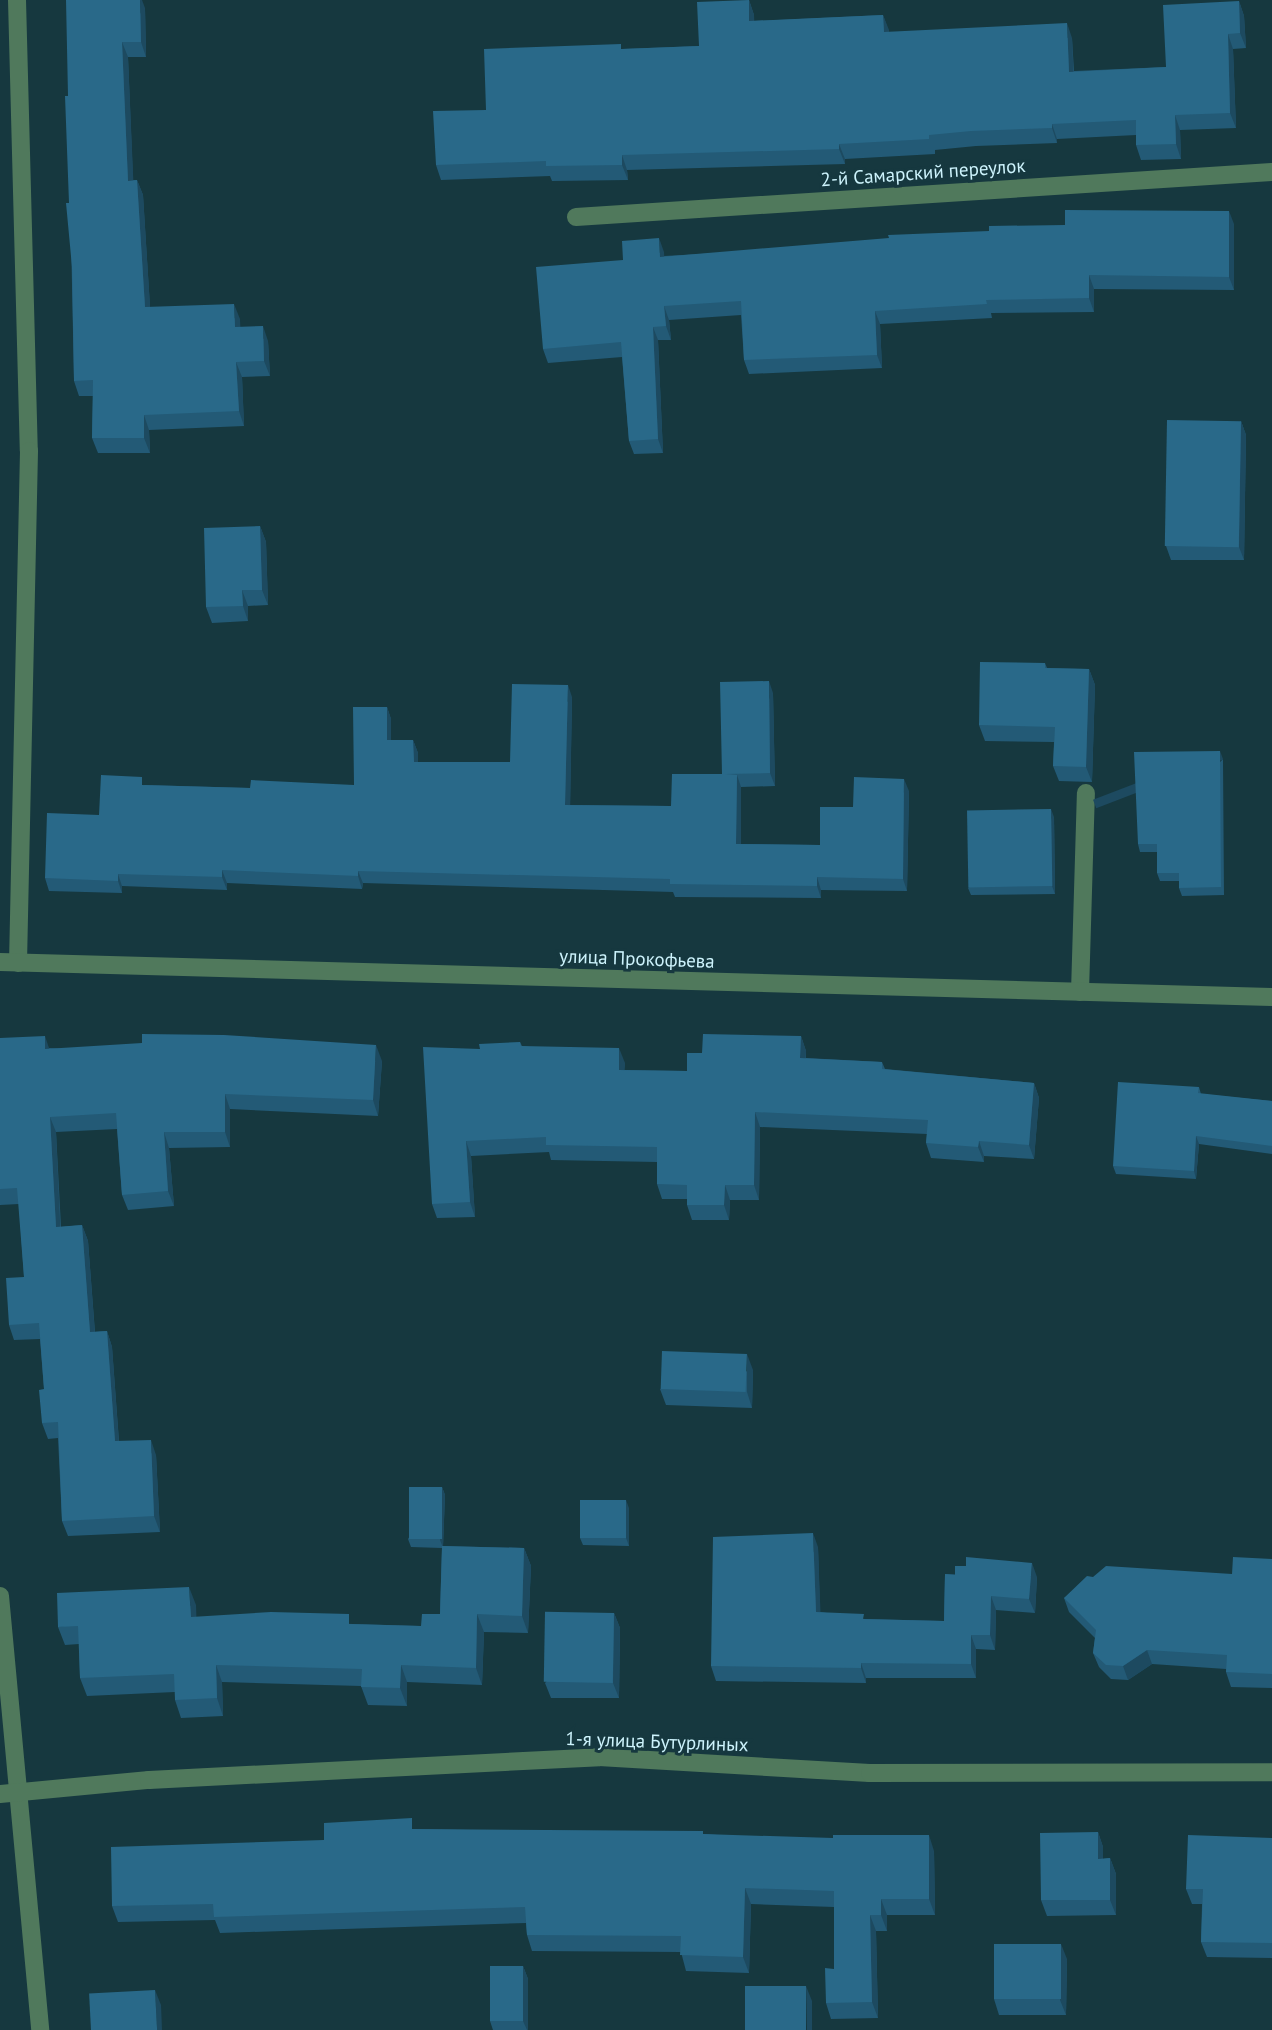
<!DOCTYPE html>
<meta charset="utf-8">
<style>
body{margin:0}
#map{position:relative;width:1272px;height:2030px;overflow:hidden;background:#16383f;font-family:"PT Sans",sans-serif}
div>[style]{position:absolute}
.lane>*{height:18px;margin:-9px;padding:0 9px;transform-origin:9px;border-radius:9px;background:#50795c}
.street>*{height:18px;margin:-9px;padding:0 9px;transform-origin:9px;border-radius:9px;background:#50795c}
.wall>*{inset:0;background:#235a76}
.shaded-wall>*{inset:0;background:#1d4a60;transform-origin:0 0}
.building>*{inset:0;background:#296989;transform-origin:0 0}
span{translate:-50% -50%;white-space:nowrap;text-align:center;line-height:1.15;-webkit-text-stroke:6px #16383f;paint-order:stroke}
.street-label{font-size:19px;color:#cdf3fc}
</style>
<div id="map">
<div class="lane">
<i style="left:1080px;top:992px;width:199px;rotate:-88.3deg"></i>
</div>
<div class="street">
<i style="left:17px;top:0;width:451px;rotate:88.5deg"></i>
<i style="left:29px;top:451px;width:512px;rotate:91.23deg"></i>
<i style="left:576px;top:217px;width:697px;rotate:-3.7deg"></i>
<i style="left:0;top:962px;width:1272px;rotate:1.58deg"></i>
<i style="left:0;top:1596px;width:436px;rotate:84.7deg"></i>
<i style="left:0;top:1794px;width:150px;rotate:-5.4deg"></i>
<i style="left:149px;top:1780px;width:451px;rotate:-2.9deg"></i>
<i style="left:599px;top:1757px;width:271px;rotate:3.4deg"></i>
<i style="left:870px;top:1773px;width:402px;rotate:-0.1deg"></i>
</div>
<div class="wall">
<i style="clip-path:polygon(749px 0,754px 15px,754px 21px,883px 15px,889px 32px,1072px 38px,1074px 71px,1166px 67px,1239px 1px,1244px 16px,1246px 48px,1233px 49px,1236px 128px,1180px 130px,1181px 159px,1141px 160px,1136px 145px,1136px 135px,1057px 139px,1057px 143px,976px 146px,935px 150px,935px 154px,845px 159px,845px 164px,627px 170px,628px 180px,552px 181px,550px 176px,441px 180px,436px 165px,486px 110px,623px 49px,699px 46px)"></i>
<i style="clip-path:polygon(145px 8px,146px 57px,128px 57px,133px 180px,137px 180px,143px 195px,150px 307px,240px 319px,240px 327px,268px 341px,270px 376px,242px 377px,244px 426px,149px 430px,150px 453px,98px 453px,92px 438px,93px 396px,79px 396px,74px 381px,68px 96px)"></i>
<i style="clip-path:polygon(1234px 224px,1234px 290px,1094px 289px,1094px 312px,991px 313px,992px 318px,880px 324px,882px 368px,749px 374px,744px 360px,741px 315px,669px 320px,671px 340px,658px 340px,663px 453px,634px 454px,629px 441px,622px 357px,548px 363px,543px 349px,623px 260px,664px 252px,664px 256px)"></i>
<i style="clip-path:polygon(1241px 421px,1246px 435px,1244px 560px,1171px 560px,1166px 546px)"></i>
<i style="clip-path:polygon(260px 526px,266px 542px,268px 605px,248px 606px,248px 621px,212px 623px,206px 607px)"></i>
<i style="clip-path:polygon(1045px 663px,1047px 668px,1089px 669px,1095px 685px,1092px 782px,1059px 781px,1053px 766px,1054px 742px,985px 741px,979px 725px)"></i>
<i style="clip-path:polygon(773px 693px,775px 786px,741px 787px,741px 844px,820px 845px,853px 807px,909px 791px,907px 891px,821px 890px,821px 898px,675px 897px,673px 892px,363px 883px,362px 889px,227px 883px,227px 890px,122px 886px,122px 893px,49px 891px,45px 878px,99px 815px,145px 785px,250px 788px,354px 785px,387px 707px,391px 719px,391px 740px,413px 740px,418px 753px,418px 762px,510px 762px,572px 697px,570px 805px,671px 806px,722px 774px)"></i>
<i style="clip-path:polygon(1223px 759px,1224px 895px,1182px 896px,1179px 888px,1179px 881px,1160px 881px,1157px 873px,1157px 852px,1140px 852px,1138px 844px)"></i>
<i style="clip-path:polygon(1054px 817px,1055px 894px,971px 895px,968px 888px)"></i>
<i style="clip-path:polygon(801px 1036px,806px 1051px,806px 1058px,882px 1062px,885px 1069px,1034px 1083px,1039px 1098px,1034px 1159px,984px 1156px,984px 1162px,931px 1158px,926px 1143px,927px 1134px,760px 1127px,759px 1200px,730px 1200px,729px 1220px,692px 1220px,687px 1205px,687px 1199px,662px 1199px,657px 1184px,657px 1162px,551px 1160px,549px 1152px,471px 1156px,475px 1217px,437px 1218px,432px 1204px,520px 1042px,522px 1046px,625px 1063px,624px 1070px,687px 1071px,702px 1053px)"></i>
<i style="clip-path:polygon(0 1038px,49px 1048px,382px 1061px,378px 1116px,230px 1109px,230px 1147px,169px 1148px,174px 1206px,128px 1210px,122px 1195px,117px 1129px,56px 1132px,61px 1227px,82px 1225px,88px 1241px,95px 1332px,107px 1331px,112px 1347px,119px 1441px,156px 1455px,160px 1532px,68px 1536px,62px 1521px,58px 1438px,48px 1439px,42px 1423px,44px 1389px,40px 1339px,14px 1340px,9px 1325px,24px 1277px,19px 1204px,0 1205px)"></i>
<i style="clip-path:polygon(1199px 1087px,1201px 1094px,1272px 1101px,1272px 1154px,1199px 1144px,1196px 1179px,1116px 1174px,1113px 1166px)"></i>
<i style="clip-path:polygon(753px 1370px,752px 1408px,666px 1405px,660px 1389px)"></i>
<i style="clip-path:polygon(442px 1487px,445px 1495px,443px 1546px,524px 1548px,531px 1566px,528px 1633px,484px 1632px,482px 1685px,407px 1682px,407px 1706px,368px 1705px,361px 1686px,222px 1682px,223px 1716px,181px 1718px,175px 1700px,175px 1692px,87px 1696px,80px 1678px,79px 1644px,65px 1645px,58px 1627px,196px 1605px,196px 1617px,353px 1624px,421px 1626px,440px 1614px,442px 1548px,411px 1547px,408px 1539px)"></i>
<i style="clip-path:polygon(629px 1508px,629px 1546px,583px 1545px,580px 1538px)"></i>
<i style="clip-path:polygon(818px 1547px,820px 1612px,865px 1619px,944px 1621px,945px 1574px,1037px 1577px,1035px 1613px,996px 1610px,995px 1650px,976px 1649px,976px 1678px,866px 1678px,866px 1683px,716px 1681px,711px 1666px)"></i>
<i style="clip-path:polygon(1272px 1559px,1272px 1688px,1231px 1687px,1226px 1672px,1226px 1669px,1152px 1664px,1128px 1680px,1111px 1679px,1099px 1667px,1093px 1653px,1095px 1638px,1069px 1612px,1064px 1598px,1093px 1577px,1232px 1574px)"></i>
<i style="clip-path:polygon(614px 1613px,620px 1628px,619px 1698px,551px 1698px,545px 1683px)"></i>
<i style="clip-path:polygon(416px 1829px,704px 1834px,934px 1851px,935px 1915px,887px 1915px,887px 1931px,876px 1931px,878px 2018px,831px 2019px,826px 2003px,834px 1969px,834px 1907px,751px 1904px,749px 1973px,686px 1971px,681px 1952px,532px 1951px,527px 1935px,526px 1923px,220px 1933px,215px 1920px,118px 1922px,112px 1906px,324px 1840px)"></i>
<i style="clip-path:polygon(1098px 1832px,1103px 1847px,1103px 1859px,1110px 1858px,1116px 1874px,1116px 1915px,1047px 1916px,1041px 1900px)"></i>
<i style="clip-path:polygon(1272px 1838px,1272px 1958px,1207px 1957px,1201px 1942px,1202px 1904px,1192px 1904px,1186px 1889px)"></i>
<i style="clip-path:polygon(1067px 1959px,1066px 2015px,999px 2015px,994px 1999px)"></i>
<i style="clip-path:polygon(523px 1966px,528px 1979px,528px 2030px,493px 2030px,490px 2021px)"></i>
</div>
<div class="shaded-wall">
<i style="clip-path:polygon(140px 0,142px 0,145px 8px,146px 57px,141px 42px)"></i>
<i style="clip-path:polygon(749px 0,754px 15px,755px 36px,749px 21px)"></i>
<i style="clip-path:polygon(1239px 1px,1244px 16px,1246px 48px,1240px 33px)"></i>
<i style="clip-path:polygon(883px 15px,889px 30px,889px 47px,884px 32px)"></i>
<i style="clip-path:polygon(1067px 23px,1072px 38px,1074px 86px,1069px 72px)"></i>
<i style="clip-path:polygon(1228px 34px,1233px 49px,1236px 128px,1230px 113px)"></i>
<i style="clip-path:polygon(122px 42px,128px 57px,134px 196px,128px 181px)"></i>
<i style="clip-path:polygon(1175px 115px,1180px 130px,1181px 159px,1176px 144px)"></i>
<i style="clip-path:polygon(1052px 124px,1057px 139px,1057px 143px,1052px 128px)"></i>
<i style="clip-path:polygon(839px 144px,845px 159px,845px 164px,839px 149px)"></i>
<i style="clip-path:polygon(622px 155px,627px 170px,628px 180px,622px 165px)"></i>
<i style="clip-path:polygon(137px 180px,143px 195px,151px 322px,145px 307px)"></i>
<i style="clip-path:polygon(1229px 211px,1234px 224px,1234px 290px,1229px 277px)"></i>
<i style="clip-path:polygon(659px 238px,664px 252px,665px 270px,660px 257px)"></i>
<i style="clip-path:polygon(1089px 275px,1094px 289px,1094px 312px,1089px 298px)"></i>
<i style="clip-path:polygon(234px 304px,240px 319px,241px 342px,235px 327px)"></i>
<i style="clip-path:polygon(664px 306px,669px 320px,671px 340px,666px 326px)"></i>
<i style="clip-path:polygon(875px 311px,880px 324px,882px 368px,877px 355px)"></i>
<i style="clip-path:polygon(263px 326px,268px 341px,270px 376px,264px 361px)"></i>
<i style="clip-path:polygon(653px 327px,658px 340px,663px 453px,658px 439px)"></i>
<i style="clip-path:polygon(236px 362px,242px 377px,244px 426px,239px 411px)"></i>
<i style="clip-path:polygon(144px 415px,149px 430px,150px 453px,144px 438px)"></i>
<i style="clip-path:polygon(1241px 421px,1246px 435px,1244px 560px,1239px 547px)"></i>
<i style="clip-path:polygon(260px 526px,266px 542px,268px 605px,262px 590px)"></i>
<i style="clip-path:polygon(242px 590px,248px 606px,248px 621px,243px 606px)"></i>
<i style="clip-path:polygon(1089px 669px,1095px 685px,1092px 782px,1086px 767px)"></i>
<i style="clip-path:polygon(769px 681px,773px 693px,775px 786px,770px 773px)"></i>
<i style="clip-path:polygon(568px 685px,572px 697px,570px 818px,565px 805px)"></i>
<i style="clip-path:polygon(387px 707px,391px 719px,391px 753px,387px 740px)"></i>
<i style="clip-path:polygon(413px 740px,418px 753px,418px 774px,414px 762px)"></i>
<i style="left:1220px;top:751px;width:9px;height:136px;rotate:69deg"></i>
<i style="clip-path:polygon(737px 775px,741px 787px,741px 856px,736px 844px)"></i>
<i style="clip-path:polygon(904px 779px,909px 791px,907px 891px,903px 879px)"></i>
<i style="clip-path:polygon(1051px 809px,1054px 817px,1055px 894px,1052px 886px)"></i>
<i style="clip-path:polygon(222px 870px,227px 883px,227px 890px,222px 877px)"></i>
<i style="clip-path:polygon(358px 871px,363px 883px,362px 889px,358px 876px)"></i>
<i style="clip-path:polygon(118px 874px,122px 886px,122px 893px,118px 881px)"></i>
<i style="clip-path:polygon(817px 877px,821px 890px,821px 898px,817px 886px)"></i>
<i style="clip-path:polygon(45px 1036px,50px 1051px,45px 1049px)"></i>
<i style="clip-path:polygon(801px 1036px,806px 1051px,805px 1073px,800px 1058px)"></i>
<i style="clip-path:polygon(376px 1045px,382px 1061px,378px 1116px,373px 1100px)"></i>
<i style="clip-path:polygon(619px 1048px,625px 1063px,624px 1084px,619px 1070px)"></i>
<i style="clip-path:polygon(1034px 1083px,1039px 1098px,1034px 1159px,1029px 1145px)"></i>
<i style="clip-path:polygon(225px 1094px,230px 1109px,230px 1147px,225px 1132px)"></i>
<i style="clip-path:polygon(755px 1112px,760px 1127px,759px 1200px,754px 1185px)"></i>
<i style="clip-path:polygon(50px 1117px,56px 1132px,61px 1243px,56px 1227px)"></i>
<i style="clip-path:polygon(164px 1132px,169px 1148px,174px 1206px,168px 1191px)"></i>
<i style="clip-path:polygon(1196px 1136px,1199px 1144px,1196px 1179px,1194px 1171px)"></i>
<i style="clip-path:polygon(466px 1141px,471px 1156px,475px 1217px,470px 1202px)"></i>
<i style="clip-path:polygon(979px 1141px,984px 1156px,984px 1162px,978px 1147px)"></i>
<i style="clip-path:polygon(725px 1185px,730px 1200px,729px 1220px,724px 1205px)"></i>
<i style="clip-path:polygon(82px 1225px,88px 1241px,96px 1348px,90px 1332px)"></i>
<i style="clip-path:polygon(107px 1331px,112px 1347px,120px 1457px,115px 1441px)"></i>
<i style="clip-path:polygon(747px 1354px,753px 1370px,752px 1408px,747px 1392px)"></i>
<i style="clip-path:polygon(151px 1440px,156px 1455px,160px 1532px,154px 1516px)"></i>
<i style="clip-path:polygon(442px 1487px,445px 1495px,443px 1548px,440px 1540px)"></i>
<i style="clip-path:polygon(626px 1500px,629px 1508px,629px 1546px,626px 1538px)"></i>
<i style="clip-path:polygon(813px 1533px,818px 1547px,821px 1626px,816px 1612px)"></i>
<i style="clip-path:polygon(524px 1548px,531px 1566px,528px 1633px,522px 1616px)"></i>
<i style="clip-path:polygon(1032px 1563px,1037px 1577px,1035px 1613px,1029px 1599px)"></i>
<i style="clip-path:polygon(189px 1587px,196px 1605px,197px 1635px,191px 1617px)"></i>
<i style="clip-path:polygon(991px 1596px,996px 1610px,995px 1650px,990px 1635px)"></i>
<i style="clip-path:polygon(614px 1613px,620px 1628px,619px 1698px,613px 1683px)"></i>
<i style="clip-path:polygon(477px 1614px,484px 1632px,482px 1685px,476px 1668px)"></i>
<i style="clip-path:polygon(971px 1635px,976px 1649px,976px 1678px,971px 1664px)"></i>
<i style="clip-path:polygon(1147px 1650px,1152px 1664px,1128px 1680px,1123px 1666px)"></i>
<i style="clip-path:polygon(861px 1663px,866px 1678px,866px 1683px,861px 1668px)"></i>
<i style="clip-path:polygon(216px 1665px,222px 1682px,223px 1716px,217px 1698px)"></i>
<i style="clip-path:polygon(401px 1665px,407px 1682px,407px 1706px,400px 1688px)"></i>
<i style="clip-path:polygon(1098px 1832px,1103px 1847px,1103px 1874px,1098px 1859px)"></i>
<i style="clip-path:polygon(929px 1835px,934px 1851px,935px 1915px,929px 1899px)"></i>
<i style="clip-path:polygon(1110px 1858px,1116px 1874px,1116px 1915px,1110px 1900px)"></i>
<i style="clip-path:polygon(745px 1888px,751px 1904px,749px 1973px,743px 1957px)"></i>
<i style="clip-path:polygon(881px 1899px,887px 1915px,887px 1931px,881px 1915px)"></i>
<i style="clip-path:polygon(870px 1915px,876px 1931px,878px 2018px,872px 2002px)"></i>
<i style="clip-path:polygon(1061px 1944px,1067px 1959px,1066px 2015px,1060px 2000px)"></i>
<i style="clip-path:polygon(523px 1966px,528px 1979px,528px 2030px,527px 2030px,523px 2021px)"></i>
<i style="clip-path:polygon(806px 1986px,812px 2001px,812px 2030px,807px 2030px)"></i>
<i style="clip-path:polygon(155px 1990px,161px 2005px,162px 2030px,157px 2030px)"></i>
</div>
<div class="building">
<i style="clip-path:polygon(66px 0,140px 0,141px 42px,122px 42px,128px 181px,137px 180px,145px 307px,234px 304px,235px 327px,263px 326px,264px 361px,236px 362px,239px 411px,144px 415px,144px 438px,92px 438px,93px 380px,74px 381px,72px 267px,66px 203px,69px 203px,65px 96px,68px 96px)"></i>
<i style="clip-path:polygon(749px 0,749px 21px,883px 15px,884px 32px,1067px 23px,1069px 72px,1166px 67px,1163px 5px,1239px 1px,1240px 33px,1228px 34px,1230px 113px,1175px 115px,1176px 144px,1136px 145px,1136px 120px,1052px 124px,1052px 128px,971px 131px,929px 135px,929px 139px,839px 144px,839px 149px,622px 155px,622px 165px,546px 166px,546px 161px,436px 165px,433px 111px,486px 110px,484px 49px,621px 44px,621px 49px,699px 46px,697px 2px)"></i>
<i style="clip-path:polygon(1065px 210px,1229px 211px,1229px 277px,1089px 275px,1089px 298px,986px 300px,987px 304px,875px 311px,877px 355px,744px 360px,741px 301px,664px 306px,666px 326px,653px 327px,658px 439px,629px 441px,621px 342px,543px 349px,536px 267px,623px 260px,622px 241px,659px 238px,660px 257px,889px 238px,888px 235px,989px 231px,989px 226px,1065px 225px)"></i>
<i style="left:1167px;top:420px;width:74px;height:126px;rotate:1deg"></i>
<i style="clip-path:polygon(260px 526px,262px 590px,242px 590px,243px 606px,206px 607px,204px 528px)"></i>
<i style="clip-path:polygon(980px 662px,1045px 663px,1045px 668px,1089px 669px,1086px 767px,1053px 766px,1055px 727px,979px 725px)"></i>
<i style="clip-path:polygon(769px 681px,770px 773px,725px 774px,737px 775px,736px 844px,820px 845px,820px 807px,853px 807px,854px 777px,904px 779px,903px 879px,817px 877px,817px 886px,670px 884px,670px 879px,358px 871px,358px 876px,222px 870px,222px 877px,118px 874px,118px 881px,45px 878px,47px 813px,99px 815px,101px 775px,142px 777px,142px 785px,250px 788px,251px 780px,354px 785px,353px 707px,387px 707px,387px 740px,413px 740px,414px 762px,510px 762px,512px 684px,568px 685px,565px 805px,671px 806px,672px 774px,722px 774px,720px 682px)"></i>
<i style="clip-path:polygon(1220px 751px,1221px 887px,1179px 888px,1179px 873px,1157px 873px,1157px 844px,1138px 844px,1134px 752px)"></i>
<i style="left:1051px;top:809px;width:77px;height:84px;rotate:89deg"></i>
<i style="clip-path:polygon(142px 1034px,224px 1035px,376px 1045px,373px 1100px,225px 1094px,225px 1132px,164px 1132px,168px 1191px,122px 1195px,116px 1113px,50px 1117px,56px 1227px,82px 1225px,90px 1332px,107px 1331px,115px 1441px,151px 1440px,154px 1516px,62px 1521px,58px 1422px,42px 1423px,39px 1390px,44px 1389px,39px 1323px,9px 1325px,6px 1278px,24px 1277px,17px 1188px,0 1189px,0 1038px,45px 1036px,45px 1049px,142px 1043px)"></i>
<i style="clip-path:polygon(703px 1034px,801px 1036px,800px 1058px,882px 1062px,882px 1069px,1034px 1083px,1029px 1145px,979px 1141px,978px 1147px,926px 1143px,928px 1120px,755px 1112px,754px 1185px,725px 1185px,724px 1205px,687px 1205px,687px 1185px,657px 1184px,657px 1147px,546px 1145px,546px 1137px,466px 1141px,470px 1202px,432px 1204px,423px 1047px,480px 1049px,479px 1044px,520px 1042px,521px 1046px,619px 1048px,619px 1070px,687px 1071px,687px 1053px,702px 1053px)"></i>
<i style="clip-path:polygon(1118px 1082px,1199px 1087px,1198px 1093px,1272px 1101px,1272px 1146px,1196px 1136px,1194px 1171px,1113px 1166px)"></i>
<i style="left:662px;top:1351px;width:85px;height:38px;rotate:2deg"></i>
<i style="left:409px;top:1487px;width:33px;height:52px"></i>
<i style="left:580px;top:1500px;width:46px;height:38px"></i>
<i style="clip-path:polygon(813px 1533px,816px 1612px,864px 1614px,863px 1619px,944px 1621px,945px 1574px,955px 1575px,955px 1566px,966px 1566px,966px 1557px,1032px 1563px,1029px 1599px,991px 1596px,990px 1635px,971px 1635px,971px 1664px,861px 1663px,861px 1668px,711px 1666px,713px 1537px)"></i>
<i style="clip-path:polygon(442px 1546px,524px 1548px,522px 1616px,477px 1614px,476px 1668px,401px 1665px,400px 1688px,361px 1687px,362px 1669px,216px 1665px,217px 1698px,175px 1700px,174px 1674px,80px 1678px,78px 1626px,58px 1627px,57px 1593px,189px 1587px,191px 1617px,271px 1612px,349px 1614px,349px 1624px,421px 1626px,422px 1614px,440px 1614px)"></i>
<i style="clip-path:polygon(1233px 1557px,1272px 1559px,1272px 1674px,1226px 1672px,1227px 1655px,1147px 1650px,1123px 1666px,1106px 1665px,1093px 1653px,1096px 1630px,1064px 1598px,1087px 1576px,1093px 1577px,1106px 1566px,1232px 1574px)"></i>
<i style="left:614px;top:1613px;width:70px;height:69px;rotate:91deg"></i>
<i style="clip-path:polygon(412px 1818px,412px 1829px,703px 1831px,703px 1834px,833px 1838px,833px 1835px,929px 1835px,929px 1899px,881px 1899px,881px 1915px,870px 1915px,872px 2002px,826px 2003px,825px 1968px,834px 1969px,834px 1891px,745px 1888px,743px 1957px,680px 1955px,681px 1936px,527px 1935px,525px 1907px,214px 1917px,213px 1904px,112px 1906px,111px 1847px,324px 1840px,324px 1823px)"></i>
<i style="clip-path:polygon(1098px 1832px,1098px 1859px,1110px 1858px,1110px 1900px,1041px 1900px,1040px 1833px)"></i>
<i style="clip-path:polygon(1188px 1835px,1272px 1838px,1272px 1943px,1201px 1942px,1203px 1889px,1186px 1889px)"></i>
<i style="left:994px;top:1944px;width:67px;height:55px"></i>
<i style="left:523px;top:1966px;width:55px;height:33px;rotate:90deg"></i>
<i style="left:745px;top:1986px;width:61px;height:44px"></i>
<i style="left:155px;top:1990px;width:40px;height:66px;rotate:87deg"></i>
</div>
<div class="street-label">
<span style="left:923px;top:173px;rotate:-4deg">2-й Самарский переулок</span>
<span style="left:637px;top:959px;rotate:2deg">улица Прокофьева</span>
<span style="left:657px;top:1742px;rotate:2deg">1-я улица Бутурлиных</span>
</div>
</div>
